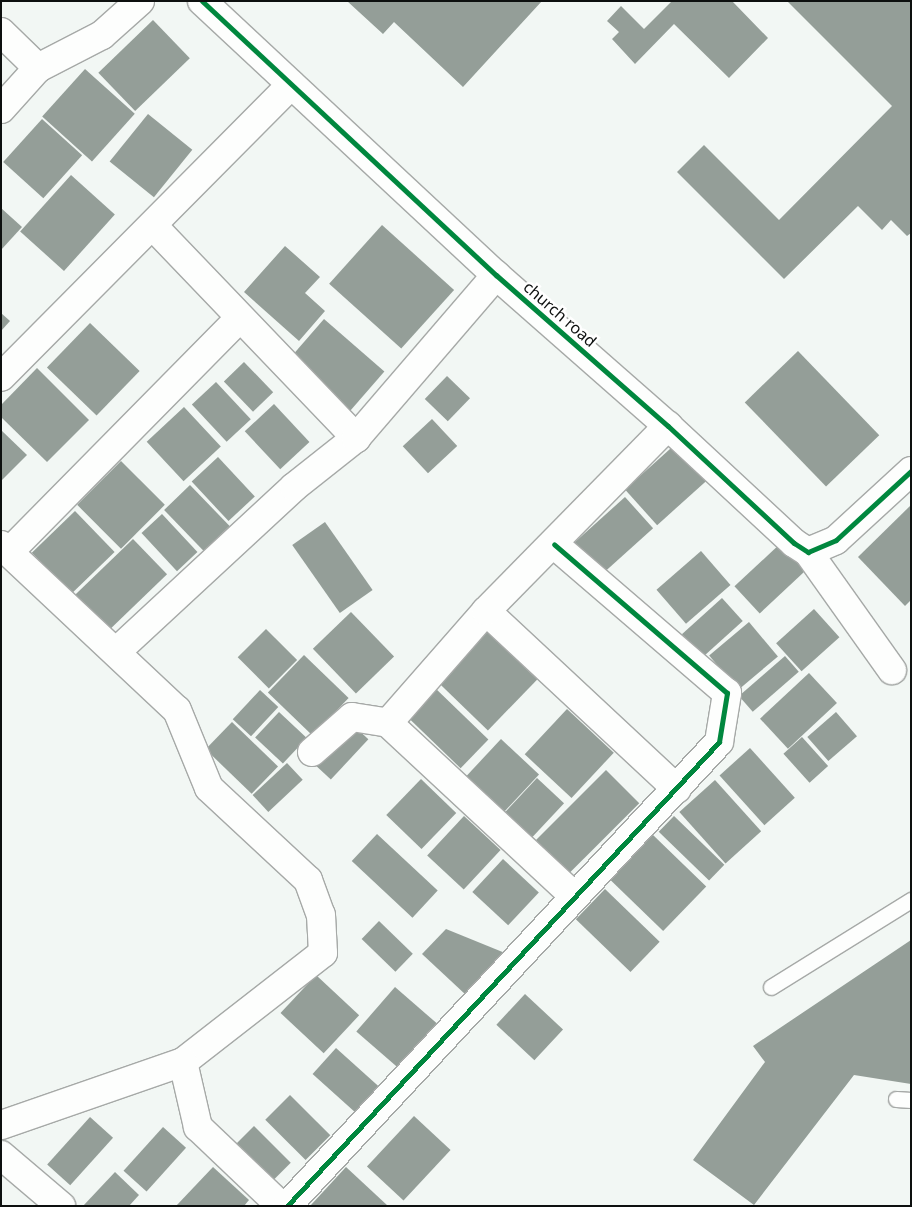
<!DOCTYPE html>
<style>
body{margin:0}
#map{position:relative;width:912px;height:1207px;overflow:hidden;background:#f2f7f4;font-family:"Noto Sans",sans-serif}
div>[style]{position:absolute}
.building>*{inset:0;background:#949e98;transform-origin:0 0}
.roads{filter:drop-shadow(1px 0 #a6a9a7) drop-shadow(-1px 0 #a6a9a7) drop-shadow(0 1px #a6a9a7) drop-shadow(0 -1px #a6a9a7)}
.lane>*{height:15px;margin:-7.5px;padding:0 7.5px;transform-origin:7.5px;border-radius:7.5px;background:#fdfefd}
.street>*{height:28px;margin:-14px;padding:0 14px;transform-origin:14px;border-radius:14px;background:#fdfefd}
.cycleway>*{height:5px;margin:-2.5px;padding:0 2.5px;transform-origin:2.5px;border-radius:2.5px;background:#00873e}
span{translate:-50% -50%;white-space:nowrap;text-align:center;line-height:1.15;-webkit-text-stroke:5px #fff;paint-order:stroke}
.street-label{font-size:16px;color:#0d100f}
.frame{position:absolute;inset:0;border:2px solid #0d100f;pointer-events:none}
</style>
<div id="map">
<div class="building">
<i style="clip-path:polygon(347px 1px,542px 1px,463px 87px,394px 22px,383px 34px)"></i>
<i style="clip-path:polygon(672px 1px,732px 1px,768px 38px,729px 78px,674px 24px,635px 64px,612px 39px,619px 32px,607px 21px,621px 6px,644px 29px)"></i>
<i style="clip-path:polygon(787px 1px,911px 1px,911px 233px,907px 236px,891px 220px,882px 230px,858px 206px,784px 279px,677px 172px,704px 145px,779px 220px,892px 106px)"></i>
<i style="left:153px;top:20px;width:53px;height:76px;rotate:46deg"></i>
<i style="left:85px;top:69px;width:67px;height:64px;rotate:42deg"></i>
<i style="left:148px;top:114px;width:57px;height:61px;rotate:39deg"></i>
<i style="left:42px;top:119px;width:54px;height:58px;rotate:42deg"></i>
<i style="left:71px;top:175px;width:59px;height:76px;rotate:42deg"></i>
<i style="clip-path:polygon(1px 208px,22px 227px,1px 250px)"></i>
<i style="left:382px;top:225px;width:97px;height:79px;rotate:42deg"></i>
<i style="clip-path:polygon(285px 246px,320px 277px,305px 293px,325px 311px,299px 341px,244px 292px)"></i>
<i style="clip-path:polygon(1px 313px,10px 321px,1px 331px)"></i>
<i style="left:324px;top:319px;width:80px;height:54px;rotate:41deg"></i>
<i style="left:90px;top:323px;width:69px;height:62px;rotate:44deg"></i>
<i style="left:798px;top:351px;width:117px;height:74px;rotate:46deg"></i>
<i style="left:244px;top:362px;width:42px;height:28px;rotate:46deg"></i>
<i style="clip-path:polygon(37px 368px,89px 420px,47px 462px,1px 417px,1px 405px)"></i>
<i style="left:447px;top:376px;width:32px;height:32px;rotate:44deg"></i>
<i style="left:216px;top:382px;width:51px;height:33px;rotate:47deg"></i>
<i style="left:274px;top:404px;width:52px;height:40px;rotate:47deg"></i>
<i style="left:184px;top:407px;width:54px;height:51px;rotate:47deg"></i>
<i style="left:432px;top:419px;width:37px;height:40px;rotate:47deg"></i>
<i style="clip-path:polygon(1px 430px,27px 455px,1px 481px)"></i>
<i style="left:680px;top:440px;width:48px;height:74px;rotate:48deg"></i>
<i style="left:218px;top:457px;width:54px;height:36px;rotate:47deg"></i>
<i style="left:121px;top:461px;width:62px;height:62px;rotate:45deg"></i>
<i style="left:190px;top:485px;width:57px;height:36px;rotate:46deg"></i>
<i style="left:625px;top:497px;width:42px;height:71px;rotate:48deg"></i>
<i style="clip-path:polygon(911px 505px,911px 600px,905px 606px,858px 557px)"></i>
<i style="left:75px;top:511px;width:57px;height:60px;rotate:46deg"></i>
<i style="left:162px;top:514px;width:52px;height:28px;rotate:47deg"></i>
<i style="left:325px;top:522px;width:83px;height:40px;rotate:55deg"></i>
<i style="left:133px;top:539px;width:49px;height:84px;rotate:46deg"></i>
<i style="left:782px;top:542px;width:37px;height:65px;rotate:47deg"></i>
<i style="left:701px;top:551px;width:45px;height:59px;rotate:49deg"></i>
<i style="left:722px;top:598px;width:31px;height:54px;rotate:48deg"></i>
<i style="left:814px;top:609px;width:38px;height:51px;rotate:48deg"></i>
<i style="left:351px;top:612px;width:62px;height:53px;rotate:46deg"></i>
<i style="left:749px;top:622px;width:45px;height:52px;rotate:50deg"></i>
<i style="left:484px;top:628px;width:74px;height:71px;rotate:44deg"></i>
<i style="left:266px;top:629px;width:44px;height:40px;rotate:45deg"></i>
<i style="left:304px;top:655px;width:62px;height:52px;rotate:44deg"></i>
<i style="left:785px;top:656px;width:21px;height:61px;rotate:49deg"></i>
<i style="left:809px;top:673px;width:41px;height:67px;rotate:47deg"></i>
<i style="left:433px;top:686px;width:77px;height:40px;rotate:44deg"></i>
<i style="left:260px;top:690px;width:25px;height:40px;rotate:43deg"></i>
<i style="left:567px;top:709px;width:64px;height:62px;rotate:43deg"></i>
<i style="left:279px;top:712px;width:38px;height:35px;rotate:43deg"></i>
<i style="left:836px;top:712px;width:32px;height:38px;rotate:49deg"></i>
<i style="left:232px;top:722px;width:64px;height:38px;rotate:44deg"></i>
<i style="left:353px;top:725px;width:21px;height:55px;rotate:43deg"></i>
<i style="left:802px;top:737px;width:39px;height:25px;rotate:48deg"></i>
<i style="left:501px;top:739px;width:52px;height:54px;rotate:43deg"></i>
<i style="left:750px;top:748px;width:67px;height:41px;rotate:48deg"></i>
<i style="left:287px;top:763px;width:23px;height:47px;rotate:47deg"></i>
<i style="left:606px;top:770px;width:47px;height:99px;rotate:45deg"></i>
<i style="left:537px;top:778px;width:37px;height:48px;rotate:43deg"></i>
<i style="left:421px;top:779px;width:49px;height:50px;rotate:44deg"></i>
<i style="left:715px;top:780px;width:69px;height:48px;rotate:48deg"></i>
<i style="left:464px;top:816px;width:50px;height:54px;rotate:43deg"></i>
<i style="left:674px;top:816px;width:70px;height:22px;rotate:44deg"></i>
<i style="left:377px;top:834px;width:83px;height:37px;rotate:43deg"></i>
<i style="left:653px;top:835px;width:74px;height:62px;rotate:44deg"></i>
<i style="left:503px;top:859px;width:49px;height:45px;rotate:43deg"></i>
<i style="left:605px;top:889px;width:76px;height:42px;rotate:44deg"></i>
<i style="left:379px;top:921px;width:47px;height:25px;rotate:44deg"></i>
<i style="clip-path:polygon(446px 929px,505px 953px,466px 995px,422px 954px)"></i>
<i style="clip-path:polygon(911px 940px,911px 1084px,854px 1075px,754px 1205px,693px 1160px,765px 1062px,753px 1046px)"></i>
<i style="left:316px;top:975px;width:59px;height:52px;rotate:43deg"></i>
<i style="left:395px;top:987px;width:55px;height:59px;rotate:41deg"></i>
<i style="left:525px;top:994px;width:52px;height:42px;rotate:43deg"></i>
<i style="left:336px;top:1048px;width:64px;height:35px;rotate:42deg"></i>
<i style="left:290px;top:1095px;width:57px;height:35px;rotate:45deg"></i>
<i style="left:414px;top:1116px;width:50px;height:69px;rotate:43deg"></i>
<i style="left:90px;top:1117px;width:31px;height:64px;rotate:42deg"></i>
<i style="left:254px;top:1126px;width:52px;height:35px;rotate:45deg"></i>
<i style="left:163px;top:1127px;width:31px;height:59px;rotate:42deg"></i>
<i style="clip-path:polygon(213px 1167px,249px 1200px,244px 1206px,176px 1206px)"></i>
<i style="clip-path:polygon(346px 1167px,388px 1206px,310px 1206px)"></i>
<i style="clip-path:polygon(115px 1172px,139px 1195px,129px 1206px,83px 1206px)"></i>
</div>
<div class="roads">
<div class="lane">
<i style="left:771px;top:987px;width:165px;rotate:-31.9deg"></i>
<i style="left:896px;top:1099px;width:15px;rotate:4deg"></i>
</div>
<div class="street">
<i style="left:202px;top:1px;width:402px;rotate:43deg"></i>
<i style="left:496px;top:275px;width:229px;rotate:41.3deg"></i>
<i style="left:668px;top:426px;width:172px;rotate:42.9deg"></i>
<i style="left:794px;top:543px;width:17px;rotate:33deg"></i>
<i style="left:808px;top:552px;width:30px;rotate:-23deg"></i>
<i style="left:836px;top:540px;width:102px;rotate:-42.6deg"></i>
<i style="left:1px;top:32px;width:52px;rotate:44.2deg"></i>
<i style="left:1px;top:109px;width:55px;rotate:-47.9deg"></i>
<i style="left:38px;top:68px;width:72px;rotate:-27.3deg"></i>
<i style="left:102px;top:35px;width:51px;rotate:-41.8deg"></i>
<i style="left:153px;top:226px;width:294px;rotate:46.2deg"></i>
<i style="left:1px;top:377px;width:412px;rotate:-45.2deg"></i>
<i style="left:1px;top:545px;width:241px;rotate:43.2deg"></i>
<i style="left:177px;top:710px;width:84px;rotate:67.7deg"></i>
<i style="left:209px;top:788px;width:135px;rotate:42.9deg"></i>
<i style="left:308px;top:880px;width:37px;rotate:70deg"></i>
<i style="left:321px;top:915px;width:38px;rotate:87deg"></i>
<i style="left:323px;top:953px;width:177px;rotate:142.1deg"></i>
<i style="left:183px;top:1062px;width:193px;rotate:160.9deg"></i>
<i style="left:9px;top:552px;width:329px;rotate:-45.4deg"></i>
<i style="left:808px;top:552px;width:145px;rotate:54.6deg"></i>
<i style="left:486px;top:611px;width:261px;rotate:43deg"></i>
<i style="left:116px;top:652px;width:243px;rotate:-42.8deg"></i>
<i style="left:294px;top:487px;width:79px;rotate:-38.3deg"></i>
<i style="left:356px;top:438px;width:215px;rotate:-49.3deg"></i>
<i style="left:388px;top:723px;width:254px;rotate:42.9deg"></i>
<i style="left:312px;top:752px;width:53px;rotate:-41.2deg"></i>
<i style="left:352px;top:717px;width:36px;rotate:9deg"></i>
<i style="left:388px;top:723px;width:149px;rotate:-48.8deg"></i>
<i style="left:486px;top:611px;width:260px;rotate:-45.5deg"></i>
<i style="left:183px;top:1062px;width:67px;rotate:77deg"></i>
<i style="left:198px;top:1127px;width:115px;rotate:43.6deg"></i>
<i style="left:1px;top:1155px;width:79px;rotate:40.4deg"></i>
<i style="left:287px;top:1206px;width:634px;rotate:-47.05deg"></i>
<i style="left:719px;top:742px;width:50px;rotate:-80.7deg"></i>
<i style="left:727px;top:693px;width:228px;rotate:-139.3deg"></i>
</div>
</div>
<div class="cycleway">
<i style="left:202px;top:1px;width:402px;rotate:43deg"></i>
<i style="left:496px;top:275px;width:229px;rotate:41.3deg"></i>
<i style="left:668px;top:426px;width:172px;rotate:42.9deg"></i>
<i style="left:794px;top:543px;width:17px;rotate:33deg"></i>
<i style="left:808px;top:552px;width:30px;rotate:-23deg"></i>
<i style="left:836px;top:540px;width:102px;rotate:-42.6deg"></i>
<i style="left:287px;top:1206px;width:634px;rotate:-47.05deg"></i>
<i style="left:719px;top:742px;width:50px;rotate:-80.7deg"></i>
<i style="left:727px;top:693px;width:228px;rotate:-139.3deg"></i>
</div>
<div class="street-label">
<span style="left:560px;top:314px;rotate:41deg">church road</span>
</div>
<div class="frame"></div>
</div>
